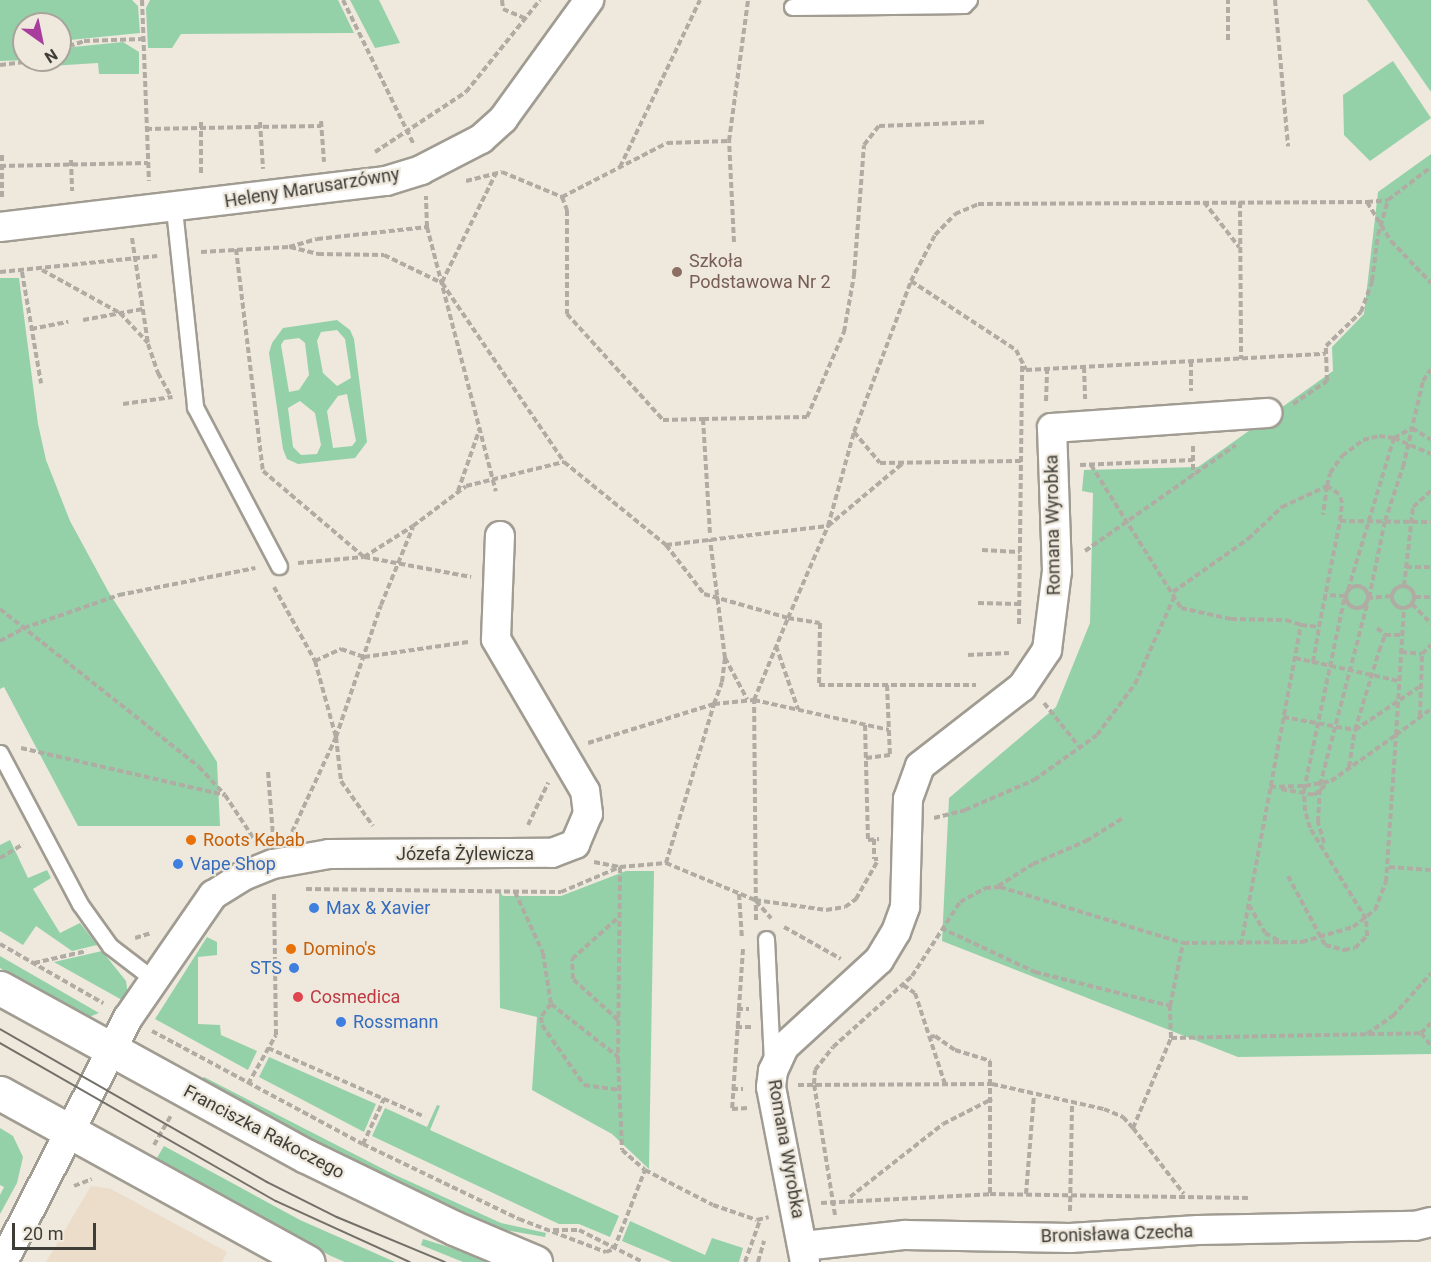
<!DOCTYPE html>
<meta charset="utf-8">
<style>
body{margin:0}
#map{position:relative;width:1431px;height:1262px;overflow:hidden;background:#eee8dd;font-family:Roboto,sans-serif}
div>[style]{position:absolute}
.commercial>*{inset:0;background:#ecdcca}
.green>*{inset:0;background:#94d1a8}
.path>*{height:4px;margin-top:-2px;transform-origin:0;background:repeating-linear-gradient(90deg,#b0aca3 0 6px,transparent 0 9px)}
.path>.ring{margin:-2px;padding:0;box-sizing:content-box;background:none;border:4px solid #b0aca3;border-radius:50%}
.roads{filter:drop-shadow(2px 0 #a19c92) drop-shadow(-2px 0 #a19c92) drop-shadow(0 2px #a19c92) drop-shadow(0 -2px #a19c92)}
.service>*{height:15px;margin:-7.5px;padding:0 7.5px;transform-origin:7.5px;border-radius:7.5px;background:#fff}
.minor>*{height:28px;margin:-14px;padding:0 14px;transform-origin:14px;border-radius:14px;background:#fff}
.secondary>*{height:33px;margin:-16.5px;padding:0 16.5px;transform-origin:16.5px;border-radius:16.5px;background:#fff}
.tram>*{height:1.5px;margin:-0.75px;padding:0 0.75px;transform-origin:0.75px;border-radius:0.75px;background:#726f68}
.dots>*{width:16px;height:16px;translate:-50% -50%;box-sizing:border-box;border:3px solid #eee8dd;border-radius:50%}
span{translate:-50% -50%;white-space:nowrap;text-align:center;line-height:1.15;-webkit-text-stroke:4.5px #eee8dd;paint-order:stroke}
.street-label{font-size:18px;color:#3f3d38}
.education-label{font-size:18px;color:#785e54}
.left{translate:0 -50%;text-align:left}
.food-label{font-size:18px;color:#c56008}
.shop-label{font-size:18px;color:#366cbe}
.right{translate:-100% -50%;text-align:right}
.health-label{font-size:18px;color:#be3a42}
.north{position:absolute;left:12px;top:12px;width:60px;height:60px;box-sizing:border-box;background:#eee8dd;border:2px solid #a8a49b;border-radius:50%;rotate:147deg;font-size:16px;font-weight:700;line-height:24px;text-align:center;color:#3f3d38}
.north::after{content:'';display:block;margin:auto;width:21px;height:27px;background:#a93d9d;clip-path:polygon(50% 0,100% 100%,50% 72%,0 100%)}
.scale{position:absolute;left:12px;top:1223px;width:84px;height:27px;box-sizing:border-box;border:3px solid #3f3d38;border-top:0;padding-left:8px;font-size:18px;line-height:21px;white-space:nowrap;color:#3f3d38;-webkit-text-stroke:4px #eee8dd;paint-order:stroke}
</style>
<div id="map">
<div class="commercial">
<i style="clip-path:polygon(91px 1186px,111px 1189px,227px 1252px,222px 1262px,46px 1262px)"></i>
</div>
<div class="green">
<i style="clip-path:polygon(0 0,132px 0,138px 6px,140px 33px,70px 40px,60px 45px,60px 24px,24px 24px,27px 60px,0 61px)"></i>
<i style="clip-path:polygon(150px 0,338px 0,354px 33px,181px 34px,172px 48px,148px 48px,146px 8px)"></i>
<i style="clip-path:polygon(350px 0,379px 0,400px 43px,375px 48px)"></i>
<i style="clip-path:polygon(1367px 0,1431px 0,1431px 92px)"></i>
<i style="clip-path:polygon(123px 42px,139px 52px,139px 74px,99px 74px,98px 63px,34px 67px,60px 60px,60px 55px,73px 47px)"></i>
<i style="clip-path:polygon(1393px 61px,1431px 118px,1370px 161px,1344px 135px,1343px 95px)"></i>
<i style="clip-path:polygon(1431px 154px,1431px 1054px,1238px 1057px,942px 941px,949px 798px,1056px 707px,1090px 623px,1093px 493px,1082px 491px,1084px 470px,1198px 467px,1333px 371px,1332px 347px,1364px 314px,1378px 192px)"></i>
<i style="clip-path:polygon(0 278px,19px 278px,38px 424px,46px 460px,70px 521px,108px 591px,217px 762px,220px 826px,78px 826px,4px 687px,0 689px)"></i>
<i style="clip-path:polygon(evenodd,337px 320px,350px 330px,354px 339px,367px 442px,355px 458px,298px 464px,287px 459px,283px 449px,269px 353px,272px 343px,283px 328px,337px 320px,337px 330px,345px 339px,351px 378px,337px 386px,323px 373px,317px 341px,321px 332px,337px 330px,337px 320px,299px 338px,305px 343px,309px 375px,299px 390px,289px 392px,281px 345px,284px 340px,299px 338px,337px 320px,347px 394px,356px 441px,352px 446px,333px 448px,327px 411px,338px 396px,347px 394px,337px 320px,300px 401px,315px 413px,321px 445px,317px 454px,301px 455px,293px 447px,288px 408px,300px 401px)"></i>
<i style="clip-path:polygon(10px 840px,28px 878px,47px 870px,51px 878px,33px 889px,60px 933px,80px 923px,97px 945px,72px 951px,36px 926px,23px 945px,0 931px,0 845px)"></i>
<i style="clip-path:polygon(626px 871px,654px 871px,649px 1169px,612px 1134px,532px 1090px,537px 1017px,500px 1008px,499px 891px,503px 896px,561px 896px)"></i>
<i style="clip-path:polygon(207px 937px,217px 942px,217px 955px,198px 957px,198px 1024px,220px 1025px,221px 1035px,257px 1051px,248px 1070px,155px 1019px)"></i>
<i style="clip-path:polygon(102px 951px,126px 981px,128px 995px,122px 1000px,54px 962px)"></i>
<i style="clip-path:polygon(0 956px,99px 1013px,89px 1017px,66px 1013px,0 968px)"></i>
<i style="clip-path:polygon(269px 1057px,376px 1104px,364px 1132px,259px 1077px)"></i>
<i style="clip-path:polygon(204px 1077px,393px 1174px,501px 1223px,546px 1233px,545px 1237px,493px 1228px,400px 1188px,200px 1082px)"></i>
<i style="clip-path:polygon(437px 1105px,440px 1106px,430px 1130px,619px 1216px,610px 1237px,579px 1224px,559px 1224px,372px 1136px,385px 1108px,427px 1127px)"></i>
<i style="clip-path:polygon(0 1128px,13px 1136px,23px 1157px,17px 1183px,0 1214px,0 1195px,4px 1187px,0 1185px)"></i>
<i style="clip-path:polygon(164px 1146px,300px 1220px,395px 1262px,345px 1262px,331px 1256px,155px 1161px)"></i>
<i style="clip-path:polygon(630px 1221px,705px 1255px,712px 1238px,743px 1248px,739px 1262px,672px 1262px,622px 1241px)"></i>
<i style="clip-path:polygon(423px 1239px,490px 1260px,495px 1262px,463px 1262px,421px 1245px)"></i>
</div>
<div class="path">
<i style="left:142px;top:0;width:181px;rotate:87.8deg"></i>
<i style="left:343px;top:0;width:161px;rotate:63.9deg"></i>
<i style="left:502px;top:0;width:9px;rotate:84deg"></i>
<i style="left:503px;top:9px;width:26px;rotate:23deg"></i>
<i style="left:1275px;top:0;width:147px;rotate:84.9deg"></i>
<i style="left:1228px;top:40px;width:40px;rotate:-90deg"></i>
<i style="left:60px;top:49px;width:25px;rotate:-18deg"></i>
<i style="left:84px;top:41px;width:59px;rotate:-1.9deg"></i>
<i style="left:0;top:65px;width:41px;rotate:-7deg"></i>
<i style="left:321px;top:121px;width:41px;rotate:85.8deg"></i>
<i style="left:201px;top:122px;width:53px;rotate:90deg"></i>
<i style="left:260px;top:122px;width:47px;rotate:86.3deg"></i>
<i style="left:146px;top:129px;width:175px;rotate:-1deg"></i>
<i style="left:375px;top:152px;width:109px;rotate:-33.4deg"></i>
<i style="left:466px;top:92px;width:118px;rotate:-51.2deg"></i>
<i style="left:2px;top:155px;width:44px;rotate:90deg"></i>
<i style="left:71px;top:160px;width:31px;rotate:88deg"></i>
<i style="left:0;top:166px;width:148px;rotate:-1.2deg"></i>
<i style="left:620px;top:167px;width:185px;rotate:-64.4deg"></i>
<i style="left:466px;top:181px;width:37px;rotate:-14deg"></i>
<i style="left:502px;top:172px;width:65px;rotate:22.6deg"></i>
<i style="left:562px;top:197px;width:14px;rotate:69deg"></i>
<i style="left:567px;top:210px;width:104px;rotate:90deg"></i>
<i style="left:567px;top:314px;width:143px;rotate:47.8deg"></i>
<i style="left:663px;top:420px;width:40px;rotate:-1.4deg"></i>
<i style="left:703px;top:419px;width:114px;rotate:86.5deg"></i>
<i style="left:562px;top:197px;width:118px;rotate:-27.2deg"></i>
<i style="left:667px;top:143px;width:62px;rotate:-1.8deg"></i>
<i style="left:1204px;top:202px;width:57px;rotate:52.1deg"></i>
<i style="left:1240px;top:202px;width:157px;rotate:89.6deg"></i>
<i style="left:1367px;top:202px;width:46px;rotate:58.4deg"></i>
<i style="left:1391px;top:241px;width:58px;rotate:46.4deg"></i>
<i style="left:427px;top:227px;width:273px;rotate:75.4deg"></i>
<i style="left:132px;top:238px;width:107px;rotate:81.4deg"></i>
<i style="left:148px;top:344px;width:31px;rotate:71deg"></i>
<i style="left:158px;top:373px;width:26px;rotate:61deg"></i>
<i style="left:734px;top:242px;width:101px;rotate:-92.8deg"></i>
<i style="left:729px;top:141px;width:142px;rotate:-82.3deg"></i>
<i style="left:290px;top:247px;width:29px;rotate:14deg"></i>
<i style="left:318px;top:254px;width:66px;rotate:0.9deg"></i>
<i style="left:384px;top:255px;width:64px;rotate:25.8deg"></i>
<i style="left:442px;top:283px;width:217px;rotate:55.7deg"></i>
<i style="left:564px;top:462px;width:132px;rotate:39.1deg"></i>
<i style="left:666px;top:545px;width:62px;rotate:52.2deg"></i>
<i style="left:704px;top:594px;width:87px;rotate:15.9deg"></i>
<i style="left:788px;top:618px;width:100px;rotate:-66.5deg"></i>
<i style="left:828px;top:526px;width:97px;rotate:-40deg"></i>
<i style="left:236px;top:249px;width:224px;rotate:83.1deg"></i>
<i style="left:263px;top:471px;width:133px;rotate:40.4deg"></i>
<i style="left:364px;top:557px;width:58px;rotate:-32.3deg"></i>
<i style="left:413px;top:526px;width:66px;rotate:-37deg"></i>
<i style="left:466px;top:486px;width:101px;rotate:-13.8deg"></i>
<i style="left:201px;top:252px;width:88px;rotate:-3.3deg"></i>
<i style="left:289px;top:247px;width:29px;rotate:-16deg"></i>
<i style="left:317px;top:239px;width:111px;rotate:-6.2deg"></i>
<i style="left:427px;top:227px;width:31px;rotate:-92deg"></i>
<i style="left:42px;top:270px;width:89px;rotate:28.9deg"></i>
<i style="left:120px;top:313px;width:41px;rotate:47deg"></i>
<i style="left:0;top:272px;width:158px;rotate:-5.8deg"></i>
<i style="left:22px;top:272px;width:113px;rotate:80.3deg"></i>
<i style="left:911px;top:281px;width:126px;rotate:33.3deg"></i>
<i style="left:1016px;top:350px;width:22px;rotate:63deg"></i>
<i style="left:1026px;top:370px;width:300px;rotate:-3.1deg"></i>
<i style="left:442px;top:282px;width:122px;rotate:-63.6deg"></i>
<i style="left:83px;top:320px;width:61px;rotate:-10.4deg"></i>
<i style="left:31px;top:329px;width:38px;rotate:-11deg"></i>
<i style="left:1191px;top:361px;width:30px;rotate:90deg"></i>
<i style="left:1084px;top:367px;width:32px;rotate:88deg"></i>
<i style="left:1046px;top:401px;width:32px;rotate:-88deg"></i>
<i style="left:123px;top:404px;width:50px;rotate:-8deg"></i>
<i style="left:1293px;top:404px;width:41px;rotate:-34.1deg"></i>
<i style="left:1327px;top:381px;width:35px;rotate:-92deg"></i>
<i style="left:1326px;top:346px;width:49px;rotate:-44.2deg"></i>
<i style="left:1361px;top:312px;width:33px;rotate:-70deg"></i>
<i style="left:1372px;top:281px;width:46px;rotate:-82.6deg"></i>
<i style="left:1378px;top:235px;width:36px;rotate:-74deg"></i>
<i style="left:703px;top:419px;width:104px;rotate:-1.1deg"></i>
<i style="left:807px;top:417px;width:93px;rotate:-66.5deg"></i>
<i style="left:844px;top:332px;width:58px;rotate:-80deg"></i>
<i style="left:854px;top:275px;width:130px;rotate:-85.6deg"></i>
<i style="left:864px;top:145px;width:24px;rotate:-52deg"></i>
<i style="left:879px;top:126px;width:108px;rotate:-2.1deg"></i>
<i style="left:1412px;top:428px;width:22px;rotate:32deg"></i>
<i style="left:854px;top:432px;width:40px;rotate:50deg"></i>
<i style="left:880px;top:463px;width:141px;rotate:-0.8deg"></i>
<i style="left:1193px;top:446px;width:29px;rotate:90deg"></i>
<i style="left:1080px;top:465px;width:113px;rotate:-2.5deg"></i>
<i style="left:1091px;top:465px;width:169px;rotate:57.8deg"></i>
<i style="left:1181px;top:608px;width:51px;rotate:12.4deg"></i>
<i style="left:1231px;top:619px;width:55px;rotate:1deg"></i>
<i style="left:1286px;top:620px;width:16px;rotate:18deg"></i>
<i style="left:458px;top:491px;width:67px;rotate:-70.8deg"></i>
<i style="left:1340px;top:521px;width:91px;rotate:0.6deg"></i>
<i style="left:666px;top:545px;width:163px;rotate:-6.7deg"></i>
<i style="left:828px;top:526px;width:98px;rotate:-74.5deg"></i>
<i style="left:854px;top:432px;width:161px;rotate:-69.3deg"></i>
<i style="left:911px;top:281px;width:52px;rotate:-62.4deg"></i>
<i style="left:935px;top:235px;width:29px;rotate:-46deg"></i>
<i style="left:955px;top:214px;width:25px;rotate:-23deg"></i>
<i style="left:978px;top:204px;width:389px;rotate:-0.3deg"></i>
<i style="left:1367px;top:202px;width:21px;rotate:-5deg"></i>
<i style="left:1388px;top:200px;width:54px;rotate:-37.5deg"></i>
<i style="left:982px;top:550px;width:38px;rotate:3deg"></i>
<i style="left:1085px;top:551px;width:184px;rotate:-35.1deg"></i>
<i style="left:298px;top:563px;width:66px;rotate:-5.2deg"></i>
<i style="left:364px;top:557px;width:109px;rotate:10.6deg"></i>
<i style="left:1406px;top:567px;width:25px"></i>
<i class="ring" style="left:1346px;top:586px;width:18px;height:18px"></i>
<i class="ring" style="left:1392px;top:586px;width:18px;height:18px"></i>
<i style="left:1404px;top:586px;width:80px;rotate:-83.5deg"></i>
<i style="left:1413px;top:507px;width:24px;rotate:-42deg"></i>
<i style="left:274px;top:587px;width:85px;rotate:61deg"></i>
<i style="left:315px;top:661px;width:79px;rotate:74.6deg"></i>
<i style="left:336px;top:737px;width:44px;rotate:83.5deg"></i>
<i style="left:341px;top:781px;width:55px;rotate:54.6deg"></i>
<i style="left:1348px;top:590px;width:159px;rotate:-73.2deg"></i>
<i style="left:1394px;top:438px;width:40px;rotate:23.4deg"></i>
<i style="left:1173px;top:592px;width:92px;rotate:-35.2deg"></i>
<i style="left:1248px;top:539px;width:47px;rotate:-43.3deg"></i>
<i style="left:1282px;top:507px;width:50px;rotate:-25deg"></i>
<i style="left:1327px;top:486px;width:29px;rotate:98deg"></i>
<i style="left:1391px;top:596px;width:22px;rotate:175deg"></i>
<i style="left:1369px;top:598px;width:79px;rotate:-78.3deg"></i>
<i style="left:1385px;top:521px;width:57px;rotate:-71.6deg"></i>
<i style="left:1403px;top:467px;width:88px;rotate:-76.9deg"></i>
<i style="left:1423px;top:381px;width:14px;rotate:-56deg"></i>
<i style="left:1415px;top:597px;width:16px"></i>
<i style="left:978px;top:603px;width:42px;rotate:1.4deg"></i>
<i style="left:1412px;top:604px;width:28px;rotate:46deg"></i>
<i style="left:0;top:609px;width:254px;rotate:38.4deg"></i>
<i style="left:199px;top:767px;width:38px;rotate:47deg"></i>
<i style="left:225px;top:795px;width:56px;rotate:56.6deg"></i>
<i style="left:1019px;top:624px;width:263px;rotate:-89.3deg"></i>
<i style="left:1377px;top:628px;width:11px;rotate:41deg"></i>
<i style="left:0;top:641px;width:27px;rotate:-28deg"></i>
<i style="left:24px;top:628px;width:101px;rotate:-19.2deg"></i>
<i style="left:119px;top:595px;width:139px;rotate:-11.2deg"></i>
<i style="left:776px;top:646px;width:67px;rotate:70.8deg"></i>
<i style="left:1401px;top:652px;width:21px;rotate:5deg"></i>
<i style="left:968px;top:655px;width:41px;rotate:-2.8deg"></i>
<i style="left:725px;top:658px;width:47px;rotate:61.8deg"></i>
<i style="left:1295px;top:658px;width:107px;rotate:12.5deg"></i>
<i style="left:315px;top:661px;width:29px;rotate:-25deg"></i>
<i style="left:341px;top:649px;width:24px;rotate:19deg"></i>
<i style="left:364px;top:657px;width:105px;rotate:-8.2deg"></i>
<i style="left:1313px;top:662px;width:36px;rotate:-80deg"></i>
<i style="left:887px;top:685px;width:72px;rotate:87.6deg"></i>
<i style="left:1044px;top:703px;width:59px;rotate:51.2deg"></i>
<i style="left:1420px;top:716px;width:62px;rotate:-88.2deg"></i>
<i style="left:1422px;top:654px;width:13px;rotate:-45deg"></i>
<i style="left:1283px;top:717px;width:73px;rotate:10.2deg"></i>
<i style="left:1355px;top:730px;width:77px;rotate:-33.9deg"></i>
<i style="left:865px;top:725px;width:115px;rotate:88.5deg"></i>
<i style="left:868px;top:840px;width:11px;rotate:-5deg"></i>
<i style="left:588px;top:743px;width:132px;rotate:-17.2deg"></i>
<i style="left:714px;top:704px;width:23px;rotate:-70deg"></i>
<i style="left:722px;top:682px;width:24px;rotate:-83deg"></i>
<i style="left:725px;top:658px;width:120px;rotate:-97.2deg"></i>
<i style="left:21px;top:748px;width:208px;rotate:13deg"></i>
<i style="left:866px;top:758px;width:26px;rotate:-7deg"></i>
<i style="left:1349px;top:767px;width:37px;rotate:-81deg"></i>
<i style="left:1355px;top:730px;width:83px;rotate:-73.1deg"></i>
<i style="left:1379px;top:651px;width:17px;rotate:-69deg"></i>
<i style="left:1385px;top:635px;width:17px"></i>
<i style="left:268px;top:772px;width:63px;rotate:85.5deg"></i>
<i style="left:1270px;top:787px;width:35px;rotate:-2deg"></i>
<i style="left:1305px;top:786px;width:26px;rotate:-11deg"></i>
<i style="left:1331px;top:781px;width:80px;rotate:-35.3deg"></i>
<i style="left:1396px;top:735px;width:127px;rotate:-86.4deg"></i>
<i style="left:1281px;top:789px;width:34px;rotate:10deg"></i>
<i style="left:1314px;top:795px;width:18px;rotate:-41deg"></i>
<i style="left:934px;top:818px;width:32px;rotate:-14deg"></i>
<i style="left:965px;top:810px;width:75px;rotate:-23.5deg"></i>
<i style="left:1034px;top:780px;width:77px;rotate:-35.5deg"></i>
<i style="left:1097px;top:735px;width:64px;rotate:-53.3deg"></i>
<i style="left:1135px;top:684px;width:98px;rotate:-65.8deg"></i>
<i style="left:528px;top:825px;width:47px;rotate:-64.5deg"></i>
<i style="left:292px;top:832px;width:105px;rotate:-65.1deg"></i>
<i style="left:336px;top:737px;width:139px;rotate:-71.2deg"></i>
<i style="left:381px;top:605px;width:84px;rotate:-67.7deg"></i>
<i style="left:874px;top:839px;width:20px;rotate:90deg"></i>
<i style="left:874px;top:859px;width:4px"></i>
<i style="left:1324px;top:843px;width:22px;rotate:-106deg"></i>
<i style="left:1318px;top:822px;width:37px;rotate:-87deg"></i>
<i style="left:1320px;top:785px;width:186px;rotate:-75.4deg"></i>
<i style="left:0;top:858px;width:27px;rotate:-31deg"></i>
<i style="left:594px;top:862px;width:26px;rotate:11deg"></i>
<i style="left:666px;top:863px;width:166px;rotate:-73.2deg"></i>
<i style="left:714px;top:704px;width:40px;rotate:-5.7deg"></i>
<i style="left:754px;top:700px;width:89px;rotate:-67.5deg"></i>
<i style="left:788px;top:618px;width:32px;rotate:9deg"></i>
<i style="left:820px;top:623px;width:62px;rotate:90.9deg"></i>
<i style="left:819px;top:685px;width:157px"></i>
<i style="left:620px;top:867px;width:191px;rotate:90.6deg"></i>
<i style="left:618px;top:1058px;width:92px;rotate:87.5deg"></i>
<i style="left:622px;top:1150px;width:30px;rotate:41deg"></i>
<i style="left:645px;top:1170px;width:76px;rotate:27.2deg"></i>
<i style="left:713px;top:1205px;width:46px;rotate:18.8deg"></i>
<i style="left:757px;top:1220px;width:12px;rotate:-14deg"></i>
<i style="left:1389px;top:867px;width:42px;rotate:4.1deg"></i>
<i style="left:1288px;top:876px;width:78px;rotate:61.8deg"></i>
<i style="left:1325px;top:945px;width:20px;rotate:15deg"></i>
<i style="left:1344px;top:950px;width:11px;rotate:-10deg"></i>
<i style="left:1355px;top:948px;width:17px;rotate:-45deg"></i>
<i style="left:1367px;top:936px;width:17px;rotate:-93deg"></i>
<i style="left:1366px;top:919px;width:107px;rotate:-121.6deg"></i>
<i style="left:1310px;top:828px;width:18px;rotate:-106deg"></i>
<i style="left:1305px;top:811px;width:21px;rotate:-93deg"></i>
<i style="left:1304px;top:790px;width:198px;rotate:-78.1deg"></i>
<i style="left:1345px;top:596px;width:19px;rotate:-177deg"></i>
<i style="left:998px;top:886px;width:41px;rotate:-32.2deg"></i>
<i style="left:1033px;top:864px;width:58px;rotate:-23.5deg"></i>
<i style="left:1086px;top:841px;width:44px;rotate:-31.9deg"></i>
<i style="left:306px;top:889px;width:255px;rotate:0.7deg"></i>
<i style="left:561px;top:892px;width:64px;rotate:-23deg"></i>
<i style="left:620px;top:867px;width:46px;rotate:-5deg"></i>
<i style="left:666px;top:863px;width:96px;rotate:22.6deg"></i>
<i style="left:755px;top:900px;width:72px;rotate:8deg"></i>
<i style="left:826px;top:910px;width:19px;rotate:-9deg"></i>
<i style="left:845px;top:907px;width:14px;rotate:-36deg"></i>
<i style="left:856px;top:899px;width:43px;rotate:-60.4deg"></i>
<i style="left:515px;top:892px;width:67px;rotate:65.3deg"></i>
<i style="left:543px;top:953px;width:52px;rotate:81.1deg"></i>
<i style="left:551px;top:1004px;width:85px;rotate:38.3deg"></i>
<i style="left:739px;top:894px;width:45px;rotate:86.2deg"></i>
<i style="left:756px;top:901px;width:23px;rotate:49deg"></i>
<i style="left:1249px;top:905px;width:32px;rotate:60deg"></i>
<i style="left:1265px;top:933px;width:21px;rotate:29deg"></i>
<i style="left:756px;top:920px;width:220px;rotate:-90.5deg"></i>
<i style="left:754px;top:700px;width:138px;rotate:12.5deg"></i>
<i style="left:784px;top:927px;width:65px;rotate:29.3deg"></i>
<i style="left:941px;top:928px;width:104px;rotate:25.1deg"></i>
<i style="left:1035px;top:972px;width:139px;rotate:14.1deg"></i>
<i style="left:135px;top:938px;width:17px;rotate:-17deg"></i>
<i style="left:0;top:944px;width:119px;rotate:29.8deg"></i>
<i style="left:1241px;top:945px;width:326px;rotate:-79.4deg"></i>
<i style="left:1301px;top:625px;width:18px;rotate:6deg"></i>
<i style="left:1319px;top:627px;width:108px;rotate:-78.8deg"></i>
<i style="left:1340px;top:521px;width:18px;rotate:-84deg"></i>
<i style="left:1342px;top:503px;width:9px;rotate:-108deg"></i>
<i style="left:1339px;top:494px;width:14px;rotate:-146deg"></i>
<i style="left:1327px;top:486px;width:13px;rotate:-77deg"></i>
<i style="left:1330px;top:473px;width:21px;rotate:-55deg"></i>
<i style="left:1342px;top:456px;width:26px;rotate:-37deg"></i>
<i style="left:1363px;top:440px;width:16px;rotate:-14deg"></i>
<i style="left:1379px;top:436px;width:15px;rotate:8deg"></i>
<i style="left:1394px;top:438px;width:21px;rotate:-29deg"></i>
<i style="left:743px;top:949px;width:160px;rotate:93.9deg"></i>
<i style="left:732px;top:1109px;width:16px;rotate:-4deg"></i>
<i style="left:34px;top:963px;width:54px;rotate:-12.8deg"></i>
<i style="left:903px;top:985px;width:14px;rotate:34deg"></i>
<i style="left:915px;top:993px;width:96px;rotate:71.8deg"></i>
<i style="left:551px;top:1004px;width:16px;rotate:128deg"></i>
<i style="left:541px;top:1017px;width:8px;rotate:83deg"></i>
<i style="left:542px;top:1025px;width:73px;rotate:55deg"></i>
<i style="left:584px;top:1085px;width:36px;rotate:8deg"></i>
<i style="left:737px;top:1009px;width:12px"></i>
<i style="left:618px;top:1020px;width:61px;rotate:-137.7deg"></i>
<i style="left:573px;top:979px;width:20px;rotate:-93deg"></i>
<i style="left:572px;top:959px;width:64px;rotate:-41.9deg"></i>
<i style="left:736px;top:1027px;width:15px"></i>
<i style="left:152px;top:1031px;width:239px;rotate:28.2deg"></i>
<i style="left:363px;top:1144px;width:173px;rotate:25.7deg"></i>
<i style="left:519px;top:1219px;width:93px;rotate:20.8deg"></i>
<i style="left:606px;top:1252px;width:9px;rotate:-21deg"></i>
<i style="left:614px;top:1249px;width:85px;rotate:-68.6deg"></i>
<i style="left:1421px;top:1033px;width:16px;rotate:52deg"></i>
<i style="left:1367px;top:1034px;width:32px;rotate:-35deg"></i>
<i style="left:1393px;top:1016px;width:57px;rotate:-48.5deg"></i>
<i style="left:930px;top:1037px;width:5px;rotate:-11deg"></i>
<i style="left:935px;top:1036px;width:24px;rotate:35deg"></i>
<i style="left:955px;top:1050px;width:37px;rotate:17deg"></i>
<i style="left:990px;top:1061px;width:133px;rotate:90deg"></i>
<i style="left:1171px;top:1038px;width:250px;rotate:-1.1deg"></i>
<i style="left:1421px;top:1033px;width:14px;rotate:-45deg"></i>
<i style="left:268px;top:1048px;width:171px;rotate:23.7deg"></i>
<i style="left:248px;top:1084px;width:56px;rotate:-60.3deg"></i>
<i style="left:276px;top:1035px;width:141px;rotate:-90.8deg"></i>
<i style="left:798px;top:1085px;width:194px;rotate:-0.3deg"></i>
<i style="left:992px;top:1084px;width:115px;rotate:12.6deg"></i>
<i style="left:1104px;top:1109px;width:21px;rotate:23deg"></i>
<i style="left:1123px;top:1117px;width:15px;rotate:48deg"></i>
<i style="left:1133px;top:1128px;width:83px;rotate:52.3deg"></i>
<i style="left:732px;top:1089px;width:11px"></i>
<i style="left:1133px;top:1128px;width:98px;rotate:-67.1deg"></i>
<i style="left:1171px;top:1038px;width:32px;rotate:-92deg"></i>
<i style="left:1170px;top:1006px;width:64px;rotate:-78.3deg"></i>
<i style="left:363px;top:1144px;width:50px;rotate:-65deg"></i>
<i style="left:154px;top:1145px;width:34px;rotate:-60deg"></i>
<i style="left:74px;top:1186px;width:19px;rotate:-21deg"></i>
<i style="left:1026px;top:1194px;width:99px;rotate:-85.4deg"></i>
<i style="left:850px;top:1197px;width:118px;rotate:-38.1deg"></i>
<i style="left:943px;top:1124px;width:55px;rotate:-27deg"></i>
<i style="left:821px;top:1203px;width:169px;rotate:-3deg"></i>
<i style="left:990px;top:1194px;width:258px;rotate:0.9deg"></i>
<i style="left:1070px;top:1211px;width:108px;rotate:-88.9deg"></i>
<i style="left:835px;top:1215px;width:133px;rotate:-99.1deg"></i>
<i style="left:814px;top:1084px;width:14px;rotate:-86deg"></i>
<i style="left:815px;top:1070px;width:29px;rotate:-52deg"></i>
<i style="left:833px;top:1047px;width:106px;rotate:-41.9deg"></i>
<i style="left:912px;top:976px;width:88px;rotate:-57deg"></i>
<i style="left:960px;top:902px;width:29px;rotate:-29deg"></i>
<i style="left:985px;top:888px;width:15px;rotate:-4deg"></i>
<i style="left:1000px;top:887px;width:191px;rotate:17deg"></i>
<i style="left:1183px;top:943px;width:119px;rotate:-0.5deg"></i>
<i style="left:1302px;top:942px;width:53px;rotate:-16.4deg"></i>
<i style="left:1353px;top:927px;width:28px;rotate:-38deg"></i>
<i style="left:1375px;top:910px;width:30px;rotate:-69deg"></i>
<i style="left:1386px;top:882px;width:147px;rotate:-86.1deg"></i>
<i style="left:1396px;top:735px;width:44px;rotate:-36.6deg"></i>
<i style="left:553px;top:1230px;width:26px"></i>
<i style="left:579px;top:1230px;width:72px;rotate:26.6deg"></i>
<i style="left:745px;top:1262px;width:45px;rotate:-70.3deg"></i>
<i style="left:758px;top:1262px;width:22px;rotate:-74deg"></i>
</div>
<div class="roads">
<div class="service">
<i style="left:891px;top:6px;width:73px;rotate:-0.8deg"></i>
<i style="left:964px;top:5px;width:7px;rotate:-45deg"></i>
<i style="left:792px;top:7px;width:99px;rotate:-0.6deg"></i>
<i style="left:891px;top:6px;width:7px;rotate:-124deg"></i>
<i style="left:174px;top:209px;width:199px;rotate:83.9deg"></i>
<i style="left:195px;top:407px;width:180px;rotate:62.2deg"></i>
<i style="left:0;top:753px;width:171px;rotate:62.1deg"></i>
<i style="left:80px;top:904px;width:52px;rotate:54.5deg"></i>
<i style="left:110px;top:946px;width:54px;rotate:37.5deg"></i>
<i style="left:766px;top:939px;width:123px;rotate:87.2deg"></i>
</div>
<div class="minor">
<i style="left:0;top:227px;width:389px;rotate:-6.8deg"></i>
<i style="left:386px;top:181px;width:37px;rotate:-17deg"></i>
<i style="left:421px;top:170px;width:68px;rotate:-27.3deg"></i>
<i style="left:481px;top:139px;width:30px;rotate:-42deg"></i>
<i style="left:503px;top:119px;width:147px;rotate:-54.1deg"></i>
<i style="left:803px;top:1246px;width:103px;rotate:-6.2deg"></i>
<i style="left:905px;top:1235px;width:165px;rotate:1deg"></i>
<i style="left:1070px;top:1238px;width:128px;rotate:-3.6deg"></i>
<i style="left:1198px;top:1230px;width:217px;rotate:-1.1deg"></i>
<i style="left:1415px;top:1226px;width:16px;rotate:-14deg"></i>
<i style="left:3px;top:1262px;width:274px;rotate:-62.9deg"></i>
<i style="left:128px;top:1018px;width:150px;rotate:-55.4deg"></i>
<i style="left:213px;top:895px;width:36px;rotate:-32deg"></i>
<i style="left:243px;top:876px;width:32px;rotate:-22deg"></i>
<i style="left:273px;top:864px;width:57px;rotate:-10.1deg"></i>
<i style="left:329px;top:854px;width:223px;rotate:-0.3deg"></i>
<i style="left:552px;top:853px;width:25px;rotate:-21deg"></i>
<i style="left:575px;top:844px;width:33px;rotate:-67deg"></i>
<i style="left:588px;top:814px;width:23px;rotate:-97deg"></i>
<i style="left:585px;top:791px;width:176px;rotate:-120.4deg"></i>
<i style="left:496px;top:639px;width:103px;rotate:-87.8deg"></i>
<i style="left:805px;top:1262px;width:178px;rotate:-101deg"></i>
<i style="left:771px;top:1087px;width:16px;rotate:-83deg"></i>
<i style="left:773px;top:1071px;width:26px;rotate:-65deg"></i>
<i style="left:784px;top:1047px;width:129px;rotate:-42.5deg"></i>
<i style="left:879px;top:960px;width:33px;rotate:-59deg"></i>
<i style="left:896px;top:932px;width:27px;rotate:-70deg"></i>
<i style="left:905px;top:907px;width:108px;rotate:-88.4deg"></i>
<i style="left:908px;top:799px;width:35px;rotate:-70deg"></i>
<i style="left:920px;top:766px;width:129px;rotate:-37.8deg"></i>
<i style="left:1022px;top:687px;width:45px;rotate:-56deg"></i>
<i style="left:1047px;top:650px;width:80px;rotate:-82.8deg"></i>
<i style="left:1057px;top:571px;width:143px;rotate:-92deg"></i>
<i style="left:1052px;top:428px;width:216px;rotate:-4deg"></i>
</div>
<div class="secondary">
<i style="left:0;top:988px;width:349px;rotate:28.8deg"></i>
<i style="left:306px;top:1156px;width:165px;rotate:25.9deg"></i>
<i style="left:454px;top:1228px;width:88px;rotate:22.8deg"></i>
<i style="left:0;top:1093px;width:351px;rotate:28.8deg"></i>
</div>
</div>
<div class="tram">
<i style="left:0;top:1029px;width:308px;rotate:29.8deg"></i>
<i style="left:267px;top:1182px;width:78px;rotate:26.6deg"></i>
<i style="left:337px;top:1217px;width:117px;rotate:22.6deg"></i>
<i style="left:0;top:1043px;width:318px;rotate:29.8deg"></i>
<i style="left:276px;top:1201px;width:147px;rotate:24.5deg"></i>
</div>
<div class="dots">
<i style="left:677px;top:272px;background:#8d6e63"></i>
<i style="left:191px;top:840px;background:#e8710a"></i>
<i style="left:178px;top:864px;background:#3f7fe0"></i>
<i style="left:314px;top:908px;background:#3f7fe0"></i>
<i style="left:291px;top:949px;background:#e8710a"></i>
<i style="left:294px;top:968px;background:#3f7fe0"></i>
<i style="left:298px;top:997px;background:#e0444e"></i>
<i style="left:341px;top:1022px;background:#3f7fe0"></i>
</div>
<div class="street-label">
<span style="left:312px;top:188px;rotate:-9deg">Heleny Marusarzówny</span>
<span style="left:1053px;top:525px;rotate:-91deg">Romana Wyrobka</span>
<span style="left:465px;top:854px">Józefa Żylewicza</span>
<span style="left:264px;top:1132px;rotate:28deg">Franciszka Rakoczego</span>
<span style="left:786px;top:1149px;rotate:80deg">Romana Wyrobka</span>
<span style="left:1117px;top:1234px;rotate:-2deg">Bronisława Czecha</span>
</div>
<div class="education-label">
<span class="left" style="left:689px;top:272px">Szkoła<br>Podstawowa Nr 2</span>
</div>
<div class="food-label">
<span class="left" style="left:203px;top:840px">Roots Kebab</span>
<span class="left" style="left:303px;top:949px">Domino's</span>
</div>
<div class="shop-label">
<span class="left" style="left:190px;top:864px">Vape Shop</span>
<span class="left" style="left:326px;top:908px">Max &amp; Xavier</span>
<span class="right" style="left:282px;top:968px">STS</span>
<span class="left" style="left:353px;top:1022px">Rossmann</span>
</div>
<div class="health-label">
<span class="left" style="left:310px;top:997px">Cosmedica</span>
</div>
<div class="north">N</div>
<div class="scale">20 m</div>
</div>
